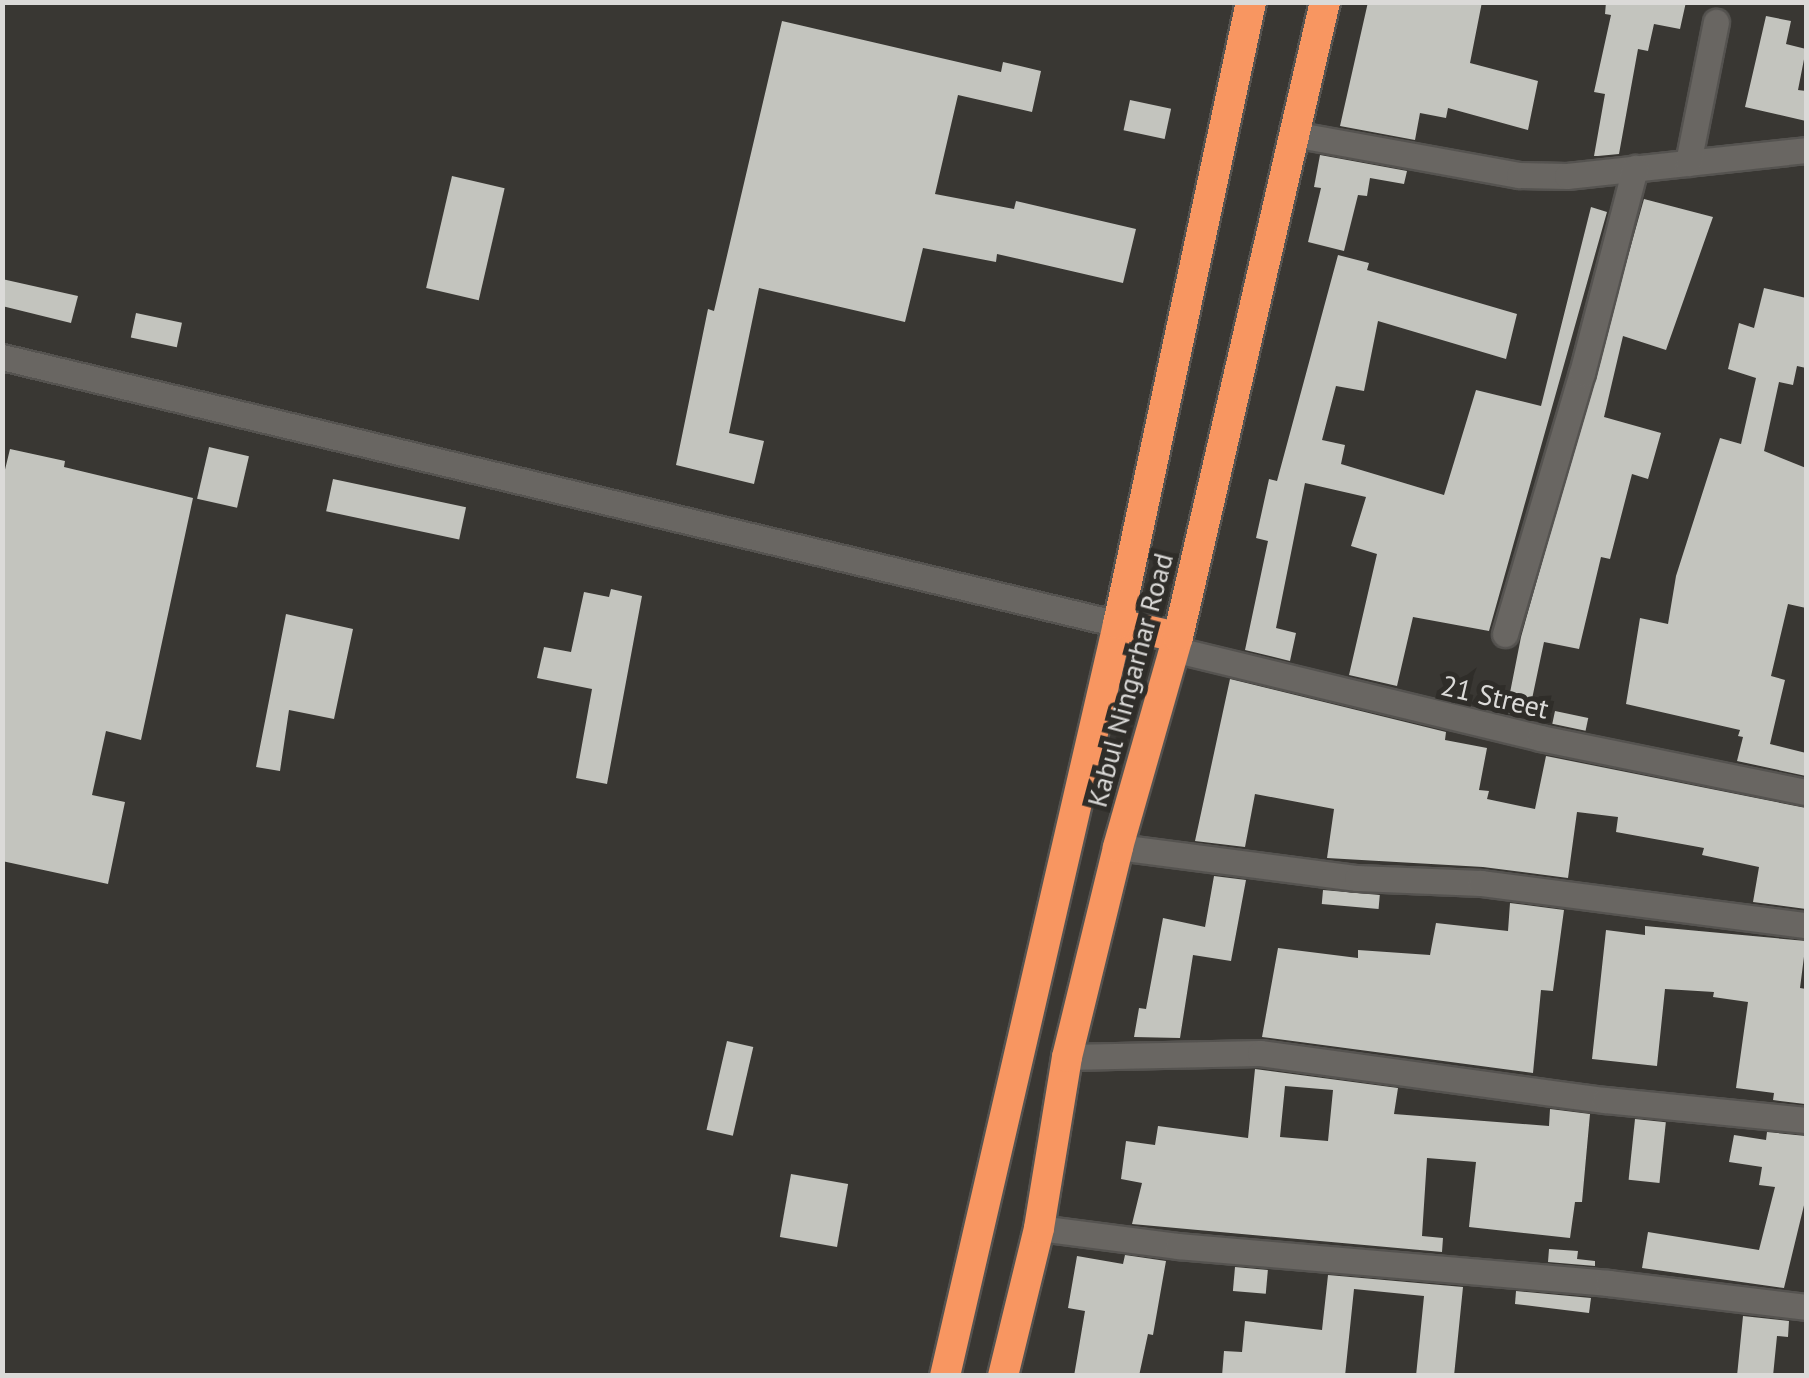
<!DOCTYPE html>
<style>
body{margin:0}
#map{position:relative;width:1809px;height:1378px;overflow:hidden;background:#393733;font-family:"PT Sans",sans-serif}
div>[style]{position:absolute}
.building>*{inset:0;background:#c3c4be;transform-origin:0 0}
.roads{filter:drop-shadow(2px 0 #555350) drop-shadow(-2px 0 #555350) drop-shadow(0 2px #555350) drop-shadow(0 -2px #555350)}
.minor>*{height:25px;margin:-12.5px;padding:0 12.5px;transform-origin:12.5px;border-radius:12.5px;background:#696662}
.highway>*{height:30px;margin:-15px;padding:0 15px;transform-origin:15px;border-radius:15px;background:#f89661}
span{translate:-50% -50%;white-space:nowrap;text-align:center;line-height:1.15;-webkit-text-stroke:10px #2f2d29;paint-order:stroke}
.street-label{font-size:28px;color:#dbdad8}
.frame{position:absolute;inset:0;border:5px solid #dbdad8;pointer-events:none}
</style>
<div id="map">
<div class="building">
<i style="clip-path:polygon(1368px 2px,1482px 2px,1470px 63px,1538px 81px,1528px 130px,1448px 108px,1446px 118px,1420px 113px,1415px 140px,1340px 126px)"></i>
<i style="clip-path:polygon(1606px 2px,1686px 2px,1680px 29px,1654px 24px,1648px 51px,1638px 49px,1619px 154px,1598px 156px,1594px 156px,1605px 94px,1594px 92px,1611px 15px,1605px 14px)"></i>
<i style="clip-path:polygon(1766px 16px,1791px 21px,1786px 44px,1806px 49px,1798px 90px,1806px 91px,1806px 121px,1745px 107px)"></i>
<i style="clip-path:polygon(782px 21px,1001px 72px,1003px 62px,1041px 71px,1032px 112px,958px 95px,935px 194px,1014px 209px,1016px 201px,1136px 229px,1123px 283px,997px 254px,996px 262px,923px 248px,905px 322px,759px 288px,729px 433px,764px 441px,754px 484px,676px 465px,708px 309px,714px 311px)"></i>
<i style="left:1130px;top:100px;width:42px;height:31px;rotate:12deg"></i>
<i style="clip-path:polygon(1320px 155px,1407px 171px,1404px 184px,1370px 178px,1367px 196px,1358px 195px,1344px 251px,1308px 242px,1321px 188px,1314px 187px)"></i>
<i style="left:452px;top:176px;width:54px;height:115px;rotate:13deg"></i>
<i style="clip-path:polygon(1644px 199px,1713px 217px,1666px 350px,1623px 336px,1604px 417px,1661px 433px,1648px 479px,1632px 474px,1610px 559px,1601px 557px,1579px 649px,1544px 642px,1528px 718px,1506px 713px,1521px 637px)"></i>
<i style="clip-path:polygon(1591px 207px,1607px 212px,1489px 631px,1413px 617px,1397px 686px,1349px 675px,1377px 554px,1351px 546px,1366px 497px,1305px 483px,1276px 628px,1296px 633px,1290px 661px,1245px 650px,1268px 541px,1256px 538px,1269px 479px,1277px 481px,1338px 255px,1369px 263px,1367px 270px,1517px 314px,1506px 359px,1378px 321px,1364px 391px,1336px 386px,1322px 440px,1345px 445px,1341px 464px,1444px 495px,1476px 390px,1541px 406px)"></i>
<i style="clip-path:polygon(2px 279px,78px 296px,71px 323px,2px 306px)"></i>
<i style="clip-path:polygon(1764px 288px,1806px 298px,1806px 368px,1797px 366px,1793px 385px,1779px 382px,1764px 451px,1806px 468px,1806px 608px,1788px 604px,1771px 676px,1785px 680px,1770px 744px,1806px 753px,1806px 776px,1737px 761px,1743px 737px,1738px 736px,1740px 730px,1626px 704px,1640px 618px,1668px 624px,1676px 576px,1720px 438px,1741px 444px,1756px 378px,1728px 369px,1739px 323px,1754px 328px)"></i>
<i style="left:136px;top:313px;width:47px;height:25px;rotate:12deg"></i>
<i style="left:209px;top:447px;width:41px;height:53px;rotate:13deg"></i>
<i style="clip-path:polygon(10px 449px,65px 461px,64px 467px,193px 498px,141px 740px,106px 731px,92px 795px,125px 802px,108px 884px,2px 861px,2px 482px)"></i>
<i style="left:333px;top:479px;width:136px;height:33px;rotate:12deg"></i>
<i style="clip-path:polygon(611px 589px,642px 596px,607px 784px,576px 778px,592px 689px,537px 678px,544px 647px,571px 652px,584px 592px,609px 597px)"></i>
<i style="clip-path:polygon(286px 614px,353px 629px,334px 719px,289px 710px,280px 771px,256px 767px)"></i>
<i style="clip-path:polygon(1230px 679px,1446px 732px,1445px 740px,1487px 748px,1479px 790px,1489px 791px,1487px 799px,1535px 809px,1546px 756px,1806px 808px,1806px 909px,1753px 902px,1759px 867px,1702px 855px,1704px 848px,1616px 832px,1618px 817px,1577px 812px,1568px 878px,1483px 867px,1327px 858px,1334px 809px,1255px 794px,1245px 847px,1195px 841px)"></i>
<i style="left:1555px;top:711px;width:34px;height:13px;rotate:12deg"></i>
<i style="clip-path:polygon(1214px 876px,1246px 880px,1231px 961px,1193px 955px,1180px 1038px,1134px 1037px,1139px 1008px,1146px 1009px,1163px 918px,1205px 927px)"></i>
<i style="left:1323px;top:890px;width:57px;height:14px;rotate:5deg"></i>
<i style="clip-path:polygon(1510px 903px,1564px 910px,1553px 991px,1541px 990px,1533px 1073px,1262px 1037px,1278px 948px,1358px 958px,1358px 950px,1430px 955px,1436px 923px,1508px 931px)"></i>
<i style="clip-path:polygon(1645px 926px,1806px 941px,1800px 988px,1806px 989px,1805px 1104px,1773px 1100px,1774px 1093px,1736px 1088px,1748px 1002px,1713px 997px,1714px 992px,1665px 989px,1657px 1066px,1592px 1059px,1606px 930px,1645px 935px)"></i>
<i style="left:727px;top:1041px;width:27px;height:91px;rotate:13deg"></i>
<i style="clip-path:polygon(evenodd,1255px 1069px,1398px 1088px,1394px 1114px,1549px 1126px,1550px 1109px,1590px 1114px,1582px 1202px,1575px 1202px,1570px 1238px,1469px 1227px,1476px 1162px,1427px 1158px,1422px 1236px,1443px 1238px,1442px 1252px,1132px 1224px,1142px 1183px,1121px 1179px,1126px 1141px,1155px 1145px,1158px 1126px,1248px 1138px,1255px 1069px,1285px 1086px,1333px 1090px,1328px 1141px,1280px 1137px,1285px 1086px)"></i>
<i style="left:1635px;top:1119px;width:31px;height:61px;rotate:6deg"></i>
<i style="clip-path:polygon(1767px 1132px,1806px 1136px,1806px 1197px,1784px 1288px,1642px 1268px,1648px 1232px,1759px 1250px,1775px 1187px,1759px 1185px,1762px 1167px,1729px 1162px,1734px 1135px,1766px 1140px)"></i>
<i style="left:791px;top:1174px;width:58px;height:64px;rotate:10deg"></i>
<i style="clip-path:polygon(1549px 1249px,1578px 1251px,1577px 1259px,1595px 1261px,1595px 1266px,1548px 1262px)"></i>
<i style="clip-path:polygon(1125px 1255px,1166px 1261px,1153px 1335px,1148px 1334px,1139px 1376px,1074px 1376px,1085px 1311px,1068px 1308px,1077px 1256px,1123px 1264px)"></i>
<i style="left:1235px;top:1267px;width:33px;height:24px;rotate:5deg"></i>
<i style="clip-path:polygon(1328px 1275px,1463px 1287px,1454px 1376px,1416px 1376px,1424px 1296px,1354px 1289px,1345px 1376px,1222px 1376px,1224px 1351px,1242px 1352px,1245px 1321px,1322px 1330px)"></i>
<i style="clip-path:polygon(1516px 1291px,1591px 1298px,1589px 1313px,1515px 1304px)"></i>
<i style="clip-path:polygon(1743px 1316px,1789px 1321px,1788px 1337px,1777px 1336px,1773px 1376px,1737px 1376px)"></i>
</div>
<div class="roads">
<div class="minor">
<i style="left:1293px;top:134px;width:230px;rotate:10.3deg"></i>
<i style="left:1519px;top:175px;width:48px;rotate:1.2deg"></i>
<i style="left:1567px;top:176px;width:240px;rotate:-6.2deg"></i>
<i style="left:1688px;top:163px;width:144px;rotate:-78.8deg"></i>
<i style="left:2px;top:357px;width:1147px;rotate:13.45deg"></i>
<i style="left:1505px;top:634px;width:272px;rotate:-73.6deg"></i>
<i style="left:1582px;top:373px;width:212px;rotate:-75.5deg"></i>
<i style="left:1173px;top:649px;width:378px;rotate:13.6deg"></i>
<i style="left:1540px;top:738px;width:271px;rotate:11.5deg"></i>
<i style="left:1118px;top:847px;width:241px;rotate:7.4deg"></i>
<i style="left:1357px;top:878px;width:124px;rotate:2.3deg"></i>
<i style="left:1481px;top:883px;width:328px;rotate:7.4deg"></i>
<i style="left:1067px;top:1057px;width:193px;rotate:-1.2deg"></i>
<i style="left:1260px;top:1053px;width:348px;rotate:7.8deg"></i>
<i style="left:1605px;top:1100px;width:202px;rotate:5.7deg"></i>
<i style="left:1039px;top:1228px;width:140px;rotate:7.4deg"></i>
<i style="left:1178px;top:1246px;width:432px;rotate:4.9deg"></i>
<i style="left:1608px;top:1283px;width:199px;rotate:6.9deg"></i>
</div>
<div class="highway">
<i style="left:1118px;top:624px;width:61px;rotate:12.2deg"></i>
<i style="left:945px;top:1376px;width:772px;rotate:-77.04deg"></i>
<i style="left:1118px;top:624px;width:636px;rotate:-77.93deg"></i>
<i style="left:1003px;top:1376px;width:152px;rotate:-76.3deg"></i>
<i style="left:1039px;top:1228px;width:173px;rotate:-80.7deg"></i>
<i style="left:1067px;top:1057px;width:216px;rotate:-76.3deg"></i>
<i style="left:1118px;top:847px;width:218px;rotate:-74.1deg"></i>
<i style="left:1178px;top:637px;width:652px;rotate:-76.97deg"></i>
</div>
</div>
<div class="street-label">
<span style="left:1130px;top:680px;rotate:-75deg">Kabul Ningarhar Road</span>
<span style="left:1495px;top:697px;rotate:13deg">21 Street</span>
</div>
<div class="frame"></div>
</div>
